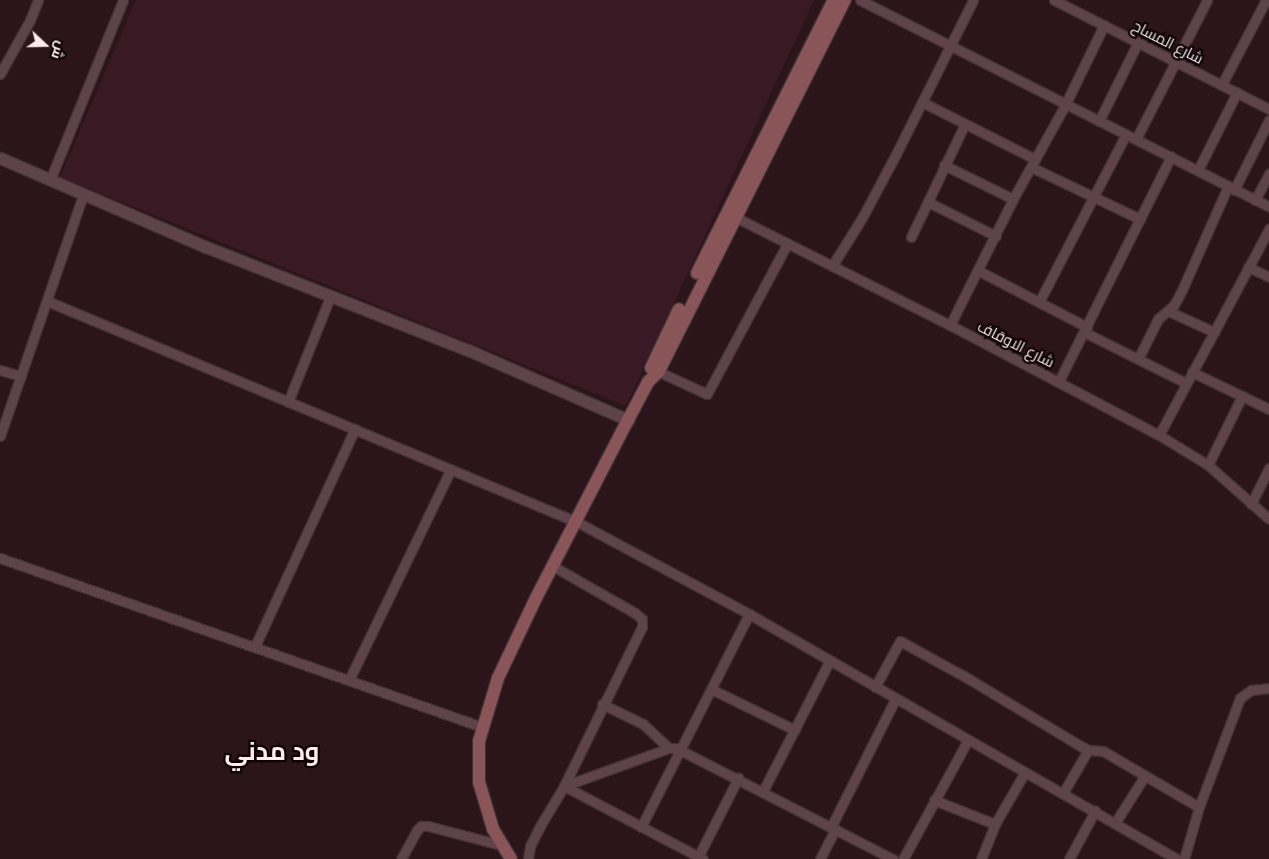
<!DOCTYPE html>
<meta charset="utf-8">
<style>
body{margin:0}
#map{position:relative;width:1269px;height:859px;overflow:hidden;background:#2c141b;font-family:"Space Grotesk",Cairo,sans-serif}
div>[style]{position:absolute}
.built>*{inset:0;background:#391a24}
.roads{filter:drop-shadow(1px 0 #423135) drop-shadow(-1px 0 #423135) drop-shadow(0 1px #423135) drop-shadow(0 -1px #423135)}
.minor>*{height:9px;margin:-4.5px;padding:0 4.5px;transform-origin:4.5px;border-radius:4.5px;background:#5f434b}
.tertiary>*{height:11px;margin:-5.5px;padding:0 5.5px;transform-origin:5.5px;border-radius:5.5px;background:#5f434b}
.secondary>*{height:12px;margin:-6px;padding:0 6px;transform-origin:6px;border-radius:6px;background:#8a5558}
span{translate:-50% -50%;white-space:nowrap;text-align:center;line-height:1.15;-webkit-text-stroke:4.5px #0e0407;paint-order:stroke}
.street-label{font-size:15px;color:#fdebef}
.town-label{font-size:25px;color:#fdebef;font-weight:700}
.north{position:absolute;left:20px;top:20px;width:50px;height:50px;-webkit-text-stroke:4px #0e0407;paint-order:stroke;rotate:111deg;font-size:14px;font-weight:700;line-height:20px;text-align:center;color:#fdebef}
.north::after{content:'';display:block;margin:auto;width:18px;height:22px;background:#fdebef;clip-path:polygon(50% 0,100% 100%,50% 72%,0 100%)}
</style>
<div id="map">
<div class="built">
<i style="clip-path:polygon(136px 0,814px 0,626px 406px,60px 177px)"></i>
</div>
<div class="roads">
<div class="minor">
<i style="left:860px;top:0;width:458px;rotate:26.8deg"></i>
<i style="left:1054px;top:0;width:241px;rotate:26.9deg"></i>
<i style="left:0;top:74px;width:62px;rotate:-60.9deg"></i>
<i style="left:30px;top:20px;width:22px;rotate:-68deg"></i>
<i style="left:1222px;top:84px;width:95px;rotate:-62.4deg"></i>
<i style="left:922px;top:102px;width:127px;rotate:26.8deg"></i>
<i style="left:1099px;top:121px;width:88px;rotate:-63.7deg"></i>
<i style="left:1136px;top:139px;width:156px;rotate:-62.9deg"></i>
<i style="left:944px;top:165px;width:77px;rotate:26.2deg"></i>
<i style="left:1031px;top:167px;width:121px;rotate:25.5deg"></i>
<i style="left:1198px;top:170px;width:87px;rotate:-63.4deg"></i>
<i style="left:50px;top:180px;width:194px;rotate:-67.9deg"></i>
<i style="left:1234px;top:190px;width:78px;rotate:-63.4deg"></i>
<i style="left:1255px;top:200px;width:30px;rotate:-62deg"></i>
<i style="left:928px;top:202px;width:76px;rotate:26.6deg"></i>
<i style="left:735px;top:217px;width:241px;rotate:26.7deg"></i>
<i style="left:950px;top:325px;width:236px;rotate:27.8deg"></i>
<i style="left:1159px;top:435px;width:57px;rotate:31.5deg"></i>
<i style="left:1208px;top:465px;width:81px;rotate:41.5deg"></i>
<i style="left:911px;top:237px;width:125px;rotate:-64.5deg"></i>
<i style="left:832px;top:266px;width:57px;rotate:-58deg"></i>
<i style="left:862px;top:218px;width:72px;rotate:-62deg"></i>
<i style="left:896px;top:154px;width:172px;rotate:-63.4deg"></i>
<i style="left:1248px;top:267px;width:23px;rotate:25deg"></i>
<i style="left:979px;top:271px;width:122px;rotate:27.4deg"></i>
<i style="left:47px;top:301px;width:574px;rotate:22.64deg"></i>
<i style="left:577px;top:522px;width:195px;rotate:28.1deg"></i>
<i style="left:749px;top:614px;width:492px;rotate:29.8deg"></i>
<i style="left:1039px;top:302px;width:189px;rotate:-62.6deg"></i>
<i style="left:1168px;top:311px;width:51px;rotate:24.5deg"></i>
<i style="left:950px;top:325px;width:141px;rotate:-63.4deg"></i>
<i style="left:1013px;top:199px;width:107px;rotate:-61deg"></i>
<i style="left:1065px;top:105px;width:89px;rotate:-64deg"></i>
<i style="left:1084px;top:332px;width:114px;rotate:26.6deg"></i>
<i style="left:1138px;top:359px;width:45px;rotate:-63.4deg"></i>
<i style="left:1158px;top:319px;width:21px;rotate:-41deg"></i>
<i style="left:1174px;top:305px;width:17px;rotate:-62deg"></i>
<i style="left:1182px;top:290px;width:114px;rotate:-66.1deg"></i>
<i style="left:0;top:370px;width:22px;rotate:16deg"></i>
<i style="left:655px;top:370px;width:57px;rotate:24.8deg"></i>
<i style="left:707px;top:394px;width:170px;rotate:-61.9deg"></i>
<i style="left:1192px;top:372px;width:85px;rotate:25.7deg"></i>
<i style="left:1059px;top:381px;width:251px;rotate:-63.5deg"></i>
<i style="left:288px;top:402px;width:113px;rotate:-68.2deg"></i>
<i style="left:1159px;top:435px;width:234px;rotate:-61.9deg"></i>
<i style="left:0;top:436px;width:255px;rotate:-71deg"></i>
<i style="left:1208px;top:465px;width:77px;rotate:-63.8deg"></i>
<i style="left:1251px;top:504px;width:40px;rotate:-63.4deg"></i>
<i style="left:0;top:558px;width:511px;rotate:19.32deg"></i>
<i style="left:255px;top:646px;width:239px;rotate:-65.3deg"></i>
<i style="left:349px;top:680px;width:234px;rotate:-64.2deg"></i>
<i style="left:875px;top:687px;width:52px;rotate:-61.5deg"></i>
<i style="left:900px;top:641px;width:79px;rotate:28.8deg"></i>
<i style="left:969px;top:679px;width:126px;rotate:31deg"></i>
<i style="left:1077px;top:744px;width:13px;rotate:29deg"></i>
<i style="left:1088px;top:750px;width:15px;rotate:4deg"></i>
<i style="left:1103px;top:751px;width:111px;rotate:30.3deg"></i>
<i style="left:713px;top:690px;width:91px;rotate:26deg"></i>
<i style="left:602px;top:704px;width:46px;rotate:26deg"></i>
<i style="left:643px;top:724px;width:35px;rotate:43deg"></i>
<i style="left:564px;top:786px;width:112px;rotate:-19.9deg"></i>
<i style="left:669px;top:748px;width:7px"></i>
<i style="left:676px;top:748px;width:244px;rotate:27.1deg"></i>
<i style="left:564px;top:786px;width:157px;rotate:27.7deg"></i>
<i style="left:763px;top:791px;width:147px;rotate:-62.9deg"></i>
<i style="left:1063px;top:793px;width:50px;rotate:-59.8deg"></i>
<i style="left:934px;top:800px;width:66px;rotate:21.5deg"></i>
<i style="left:1115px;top:823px;width:54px;rotate:-57.8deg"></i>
<i style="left:641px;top:827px;width:239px;rotate:-63.1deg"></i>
<i style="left:831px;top:827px;width:144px;rotate:-63.3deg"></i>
<i style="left:698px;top:857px;width:89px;rotate:-63.1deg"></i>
<i style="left:401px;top:859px;width:33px;rotate:-61deg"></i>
<i style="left:417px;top:830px;width:6px;rotate:-45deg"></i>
<i style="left:421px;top:826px;width:7px"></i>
<i style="left:428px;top:826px;width:75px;rotate:14.6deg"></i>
<i style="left:528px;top:859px;width:13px;rotate:-81deg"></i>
<i style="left:530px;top:846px;width:22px;rotate:-63deg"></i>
<i style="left:540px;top:826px;width:47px;rotate:-59deg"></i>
<i style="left:564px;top:786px;width:177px;rotate:-63.9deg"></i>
<i style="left:642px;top:627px;width:8px;rotate:-90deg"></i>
<i style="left:642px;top:619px;width:9px;rotate:-139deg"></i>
<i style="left:635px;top:613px;width:95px;rotate:-150.2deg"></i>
<i style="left:820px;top:859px;width:34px;rotate:-63deg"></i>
<i style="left:903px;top:859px;width:136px;rotate:-61.4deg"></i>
<i style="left:981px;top:859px;width:38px;rotate:-68deg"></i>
<i style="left:995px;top:824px;width:60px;rotate:-60deg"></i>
<i style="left:1069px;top:859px;width:55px;rotate:-61.6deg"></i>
<i style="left:1184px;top:859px;width:54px;rotate:-73.9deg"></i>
<i style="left:1199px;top:807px;width:116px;rotate:-69.4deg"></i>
<i style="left:1240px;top:698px;width:14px;rotate:-36deg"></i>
<i style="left:1251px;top:690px;width:18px;rotate:-6deg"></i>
</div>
<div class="tertiary">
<i style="left:0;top:158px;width:224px;rotate:23.4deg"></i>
<i style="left:206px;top:247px;width:282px;rotate:21.5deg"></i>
<i style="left:468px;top:350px;width:175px;rotate:23.6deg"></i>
</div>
<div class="secondary">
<i style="left:697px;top:273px;width:305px;rotate:-63.4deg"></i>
<i style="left:651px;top:368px;width:65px;rotate:-64.6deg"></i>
<i style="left:511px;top:859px;width:35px;rotate:-121deg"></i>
<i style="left:493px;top:829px;width:49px;rotate:-106.6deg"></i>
<i style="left:479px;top:782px;width:41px;rotate:-90deg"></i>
<i style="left:479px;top:741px;width:66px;rotate:-73.2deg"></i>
<i style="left:498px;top:678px;width:89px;rotate:-64.6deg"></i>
<i style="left:536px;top:598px;width:200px;rotate:-62.7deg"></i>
<i style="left:628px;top:420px;width:43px;rotate:-62.2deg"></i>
<i style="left:648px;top:382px;width:16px;rotate:-45deg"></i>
<i style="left:659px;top:371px;width:415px;rotate:-63.4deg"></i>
</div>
</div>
<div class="street-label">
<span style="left:1168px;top:42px;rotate:27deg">شارع المساح</span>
<span style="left:1016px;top:344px;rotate:27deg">شارع الاوقاف</span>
</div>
<div class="town-label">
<span style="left:272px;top:751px">ود مدني</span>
</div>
<div class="north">ش</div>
</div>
